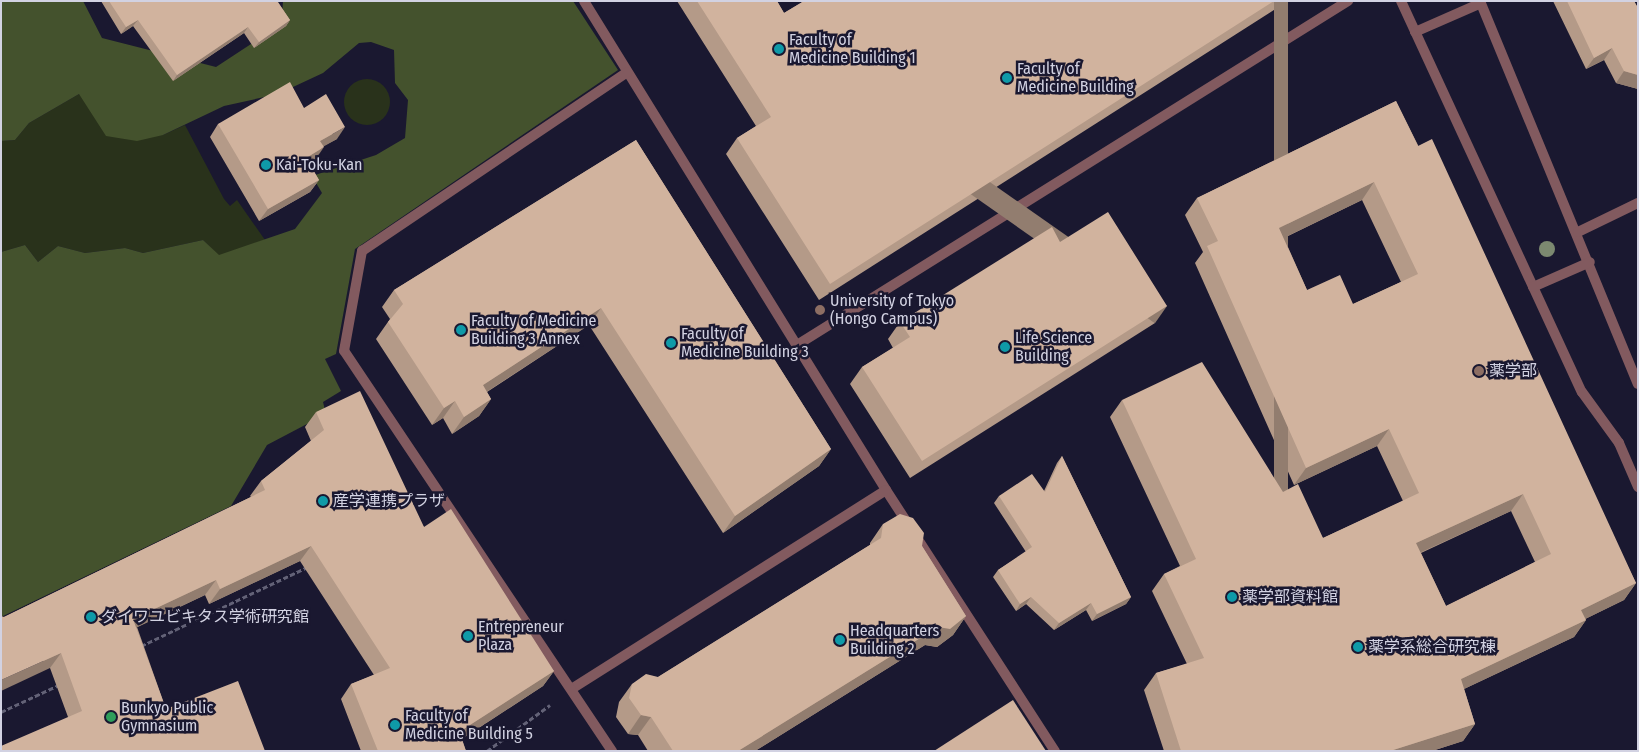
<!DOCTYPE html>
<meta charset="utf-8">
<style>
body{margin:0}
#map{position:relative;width:1639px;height:752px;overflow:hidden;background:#1a1830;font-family:"Fira Sans Condensed","Noto Sans JP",sans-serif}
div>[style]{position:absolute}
.green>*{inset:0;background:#29321b}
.round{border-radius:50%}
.forest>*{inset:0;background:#44522d}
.path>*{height:3px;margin-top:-1.5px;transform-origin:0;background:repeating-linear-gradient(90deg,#636277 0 5px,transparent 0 7.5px)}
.lane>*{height:10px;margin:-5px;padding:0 5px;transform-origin:5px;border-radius:5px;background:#825a5f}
.trees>*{width:16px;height:16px;margin:-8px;border-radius:50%;background:#7c8970}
.wall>*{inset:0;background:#b49a88}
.shaded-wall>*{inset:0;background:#927d6f;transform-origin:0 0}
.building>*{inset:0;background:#d1b39e}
.dots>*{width:14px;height:14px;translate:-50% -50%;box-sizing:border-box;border:2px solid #1a1830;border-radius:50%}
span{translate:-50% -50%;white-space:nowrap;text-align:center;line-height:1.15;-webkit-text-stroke:5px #1a1830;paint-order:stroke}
.poi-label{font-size:16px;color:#d2d2e2}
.left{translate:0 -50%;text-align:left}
.frame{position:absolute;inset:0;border:2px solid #d2d2e2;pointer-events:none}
</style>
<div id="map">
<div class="green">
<i class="round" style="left:344px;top:79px;width:46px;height:46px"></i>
<i style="clip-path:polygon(79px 94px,163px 135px,185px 125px,224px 199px,230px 206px,237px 200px,265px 240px,219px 256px,203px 240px,143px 253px,125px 248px,85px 253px,58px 246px,38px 262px,25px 245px,1px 252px,1px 141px,15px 140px,29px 123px)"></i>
</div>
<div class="forest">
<i style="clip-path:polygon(1px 1px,83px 1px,102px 38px,216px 67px,257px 40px,282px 16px,283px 1px,573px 1px,618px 70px,355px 249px,336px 354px,325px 359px,341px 391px,323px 402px,326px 414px,267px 445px,231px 506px,1px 617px,1px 252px,25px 245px,38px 262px,58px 246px,85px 253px,125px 248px,143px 253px,203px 240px,219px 255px,295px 229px,322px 193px,312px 176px,376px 155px,405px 138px,408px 100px,395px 83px,394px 50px,371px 42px,359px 43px,323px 73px,278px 94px,224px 106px,163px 135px,137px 141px,106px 136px,79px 94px,29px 123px,15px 140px,1px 141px)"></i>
</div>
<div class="path">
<i style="left:141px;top:646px;width:184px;rotate:-25.4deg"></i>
<i style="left:1px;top:712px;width:64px;rotate:-25deg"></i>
<i style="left:487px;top:751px;width:78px;rotate:-36.1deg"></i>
</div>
<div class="lane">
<i style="left:584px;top:1px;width:575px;rotate:58.3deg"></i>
<i style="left:886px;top:490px;width:311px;rotate:57.1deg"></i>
<i style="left:1401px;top:1px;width:431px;rotate:65.2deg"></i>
<i style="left:1582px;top:392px;width:63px;rotate:54deg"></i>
<i style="left:1619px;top:443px;width:48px;rotate:66.6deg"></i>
<i style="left:1480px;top:1px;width:414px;rotate:67.6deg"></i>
<i style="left:1415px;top:32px;width:72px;rotate:-23.7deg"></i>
<i style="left:1578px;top:232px;width:67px;rotate:-25.8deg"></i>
<i style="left:1533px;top:287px;width:62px;rotate:-23.7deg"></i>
<i style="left:797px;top:345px;width:650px;rotate:-31.98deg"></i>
<i style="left:573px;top:688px;width:370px;rotate:-32.3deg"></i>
<i style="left:612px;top:751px;width:481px;rotate:-123.8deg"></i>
<i style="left:344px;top:351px;width:102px;rotate:-79.8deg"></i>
<i style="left:362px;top:251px;width:320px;rotate:-34deg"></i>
</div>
<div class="trees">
<i style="left:1547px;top:249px"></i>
</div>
<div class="wall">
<i style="clip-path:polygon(101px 1px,278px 1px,278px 2px,290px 20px,286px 26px,254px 48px,244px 33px,173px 81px,133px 26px,121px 34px)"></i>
<i style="clip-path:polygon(677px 1px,777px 1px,784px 13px,804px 1px,1288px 1px,819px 300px,726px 154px,737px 138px,756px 126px)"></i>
<i style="clip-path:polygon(1553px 1px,1634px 1px,1638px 8px,1638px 89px,1616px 83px,1604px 60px,1586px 69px)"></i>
<i style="clip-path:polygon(evenodd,1396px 101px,1636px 583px,1624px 600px,1585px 619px,1586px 620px,1574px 637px,1464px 689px,1475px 724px,1463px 741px,1432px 751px,1164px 751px,1144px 690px,1156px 673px,1187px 664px,1152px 591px,1164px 574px,1180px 566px,1110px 417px,1122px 400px,1283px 492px,1323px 538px,1403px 501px,1377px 446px,1294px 485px,1195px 263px,1203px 252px,1185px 215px,1197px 198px,1396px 101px,1362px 200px,1401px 282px,1353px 304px,1307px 290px,1284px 238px,1362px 200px,1396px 101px,1511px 511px,1535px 562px,1446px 606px,1421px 553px,1511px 511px)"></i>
<i style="clip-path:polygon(304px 108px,337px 139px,323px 146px,315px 160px,309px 163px,319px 180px,310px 192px,259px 221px,210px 137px,218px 124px)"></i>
<i style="clip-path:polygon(636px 140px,831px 449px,819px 466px,723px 533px,589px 325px,487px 392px,491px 399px,479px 416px,452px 434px,443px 418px,432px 425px,376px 339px,390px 319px,382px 307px,394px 290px)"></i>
<i style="clip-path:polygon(1060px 242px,1155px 323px,910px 478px,850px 384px,862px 367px,893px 348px,888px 339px,900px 322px)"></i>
<i style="clip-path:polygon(316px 412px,424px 527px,554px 671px,543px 686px,462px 739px,466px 751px,361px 751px,341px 699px,351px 684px,374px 675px,300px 561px,209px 604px,205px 595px,137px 627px,166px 709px,265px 751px,68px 717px,50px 668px,4px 617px,251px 497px,250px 496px,261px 481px,311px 441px,305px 427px)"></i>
<i style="clip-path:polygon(1062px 456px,1131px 597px,1126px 604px,1092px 621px,1086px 610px,1054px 630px,1026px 604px,1016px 611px,993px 577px,998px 570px,1026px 552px,994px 503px,999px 496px,1044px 491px,1057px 463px)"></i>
<i style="clip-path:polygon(883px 524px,922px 546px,966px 616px,953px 635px,937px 647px,925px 645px,755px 751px,648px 751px,638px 735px,628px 734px,616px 717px,619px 702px,632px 684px,658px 677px,870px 545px,870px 543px)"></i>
</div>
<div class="shaded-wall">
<i style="left:1274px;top:1px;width:14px;height:527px"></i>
<i style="clip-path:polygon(138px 20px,133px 26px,121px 34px,126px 27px)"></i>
<i style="clip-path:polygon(290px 20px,286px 26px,254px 48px,259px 42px)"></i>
<i style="clip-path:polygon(248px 27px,244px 33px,173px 81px,177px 75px)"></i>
<i style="clip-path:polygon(1612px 48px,1604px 60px,1586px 69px,1594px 58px)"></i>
<i style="clip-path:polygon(1624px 71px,1638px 75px,1638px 89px,1616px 83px)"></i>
<i style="clip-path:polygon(345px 127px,337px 139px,312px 153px,320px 141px)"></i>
<i style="clip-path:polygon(324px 147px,315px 160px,297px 170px,306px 158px)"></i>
<i style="clip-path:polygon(319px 180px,310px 192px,259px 221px,268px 209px)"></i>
<i style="clip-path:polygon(1374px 182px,1362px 200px,1267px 246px,1279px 228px)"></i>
<i style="left:1167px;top:306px;width:21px;height:290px;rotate:125deg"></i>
<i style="clip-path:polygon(601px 308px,589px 325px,471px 402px,483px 385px)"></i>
<i style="clip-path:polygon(491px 399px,479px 416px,452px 434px,464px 417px)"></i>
<i style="clip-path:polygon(455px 401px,443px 418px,432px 425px,444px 408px)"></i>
<i style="clip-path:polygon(1389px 429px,1377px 446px,1294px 485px,1306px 468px)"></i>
<i style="clip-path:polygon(831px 449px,819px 466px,723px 533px,735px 516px)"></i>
<i style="clip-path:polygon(1523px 494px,1511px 511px,1404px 560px,1416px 543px)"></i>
<i style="clip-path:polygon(311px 546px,300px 561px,209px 604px,220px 589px)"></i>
<i style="clip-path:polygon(216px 580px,205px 595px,123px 634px,133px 619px)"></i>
<i style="clip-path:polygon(1636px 583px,1624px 600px,1569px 627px,1581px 610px)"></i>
<i style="clip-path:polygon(1031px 597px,1026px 604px,1016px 611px,1020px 604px)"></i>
<i style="clip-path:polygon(1131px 597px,1126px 604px,1092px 621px,1097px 614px)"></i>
<i style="clip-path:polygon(1091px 603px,1086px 610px,1054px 630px,1059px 623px)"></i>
<i style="clip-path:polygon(966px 616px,953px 635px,937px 647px,925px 645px,755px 751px,738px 751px,938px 627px)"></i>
<i style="clip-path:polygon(1586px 620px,1574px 637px,1449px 696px,1461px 679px)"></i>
<i style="clip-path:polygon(61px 653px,50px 668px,1px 691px,1px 680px)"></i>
<i style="clip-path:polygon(554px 671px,543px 686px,449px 747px,459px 732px)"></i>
<i style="clip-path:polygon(641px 715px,651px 717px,638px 735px,628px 734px)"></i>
<i style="clip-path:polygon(1475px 724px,1463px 741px,1432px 751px,1390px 751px)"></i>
</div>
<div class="building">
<i style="clip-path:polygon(109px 1px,277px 1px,290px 20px,259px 42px,248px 27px,177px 75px,138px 20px,126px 27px)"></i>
<i style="clip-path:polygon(697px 1px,777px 1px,784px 13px,804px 1px,1274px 1px,830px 284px,737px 138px,771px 117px)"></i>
<i style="clip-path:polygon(1567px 1px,1634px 1px,1638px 8px,1638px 75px,1624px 71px,1612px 48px,1594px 58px)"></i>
<i style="clip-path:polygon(290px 82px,304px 108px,326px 94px,345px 127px,320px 141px,324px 147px,306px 158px,319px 180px,268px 209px,218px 124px)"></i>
<i style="clip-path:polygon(evenodd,1396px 101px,1418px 146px,1432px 139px,1636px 583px,1581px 610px,1586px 620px,1461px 679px,1475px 724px,1390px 751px,1181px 751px,1156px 673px,1204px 658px,1164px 574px,1196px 559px,1122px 400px,1202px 362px,1283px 492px,1298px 484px,1323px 538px,1419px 493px,1389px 429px,1306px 468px,1207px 246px,1218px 241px,1197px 198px,1396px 101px,1374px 182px,1418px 274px,1353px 304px,1340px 275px,1307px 290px,1279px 228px,1374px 182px,1396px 101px,1523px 494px,1551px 554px,1446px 606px,1416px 543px,1523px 494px)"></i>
<i style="clip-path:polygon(636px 140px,831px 449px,735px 516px,601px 308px,483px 385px,491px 399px,464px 417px,455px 401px,444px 408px,388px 322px,403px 304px,394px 290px)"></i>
<i style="clip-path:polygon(1108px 212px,1167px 306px,922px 461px,862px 367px,910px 337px,900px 322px,1052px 227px,1060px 242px)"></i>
<i style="clip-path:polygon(360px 391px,424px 527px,451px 509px,554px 671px,459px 732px,466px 751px,378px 751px,351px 684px,390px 668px,311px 546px,220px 589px,216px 580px,133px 619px,166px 709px,238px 681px,265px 751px,1px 751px,1px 746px,82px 711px,61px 653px,1px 680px,1px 616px,4px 617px,265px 490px,261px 481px,324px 430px,316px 412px)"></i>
<i style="clip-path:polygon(1062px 456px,1131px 597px,1097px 614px,1091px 603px,1059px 623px,1031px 597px,1020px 604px,998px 570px,1032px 547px,999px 496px,1032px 474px,1045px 492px)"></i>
<i style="clip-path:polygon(900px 514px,913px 518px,924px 533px,922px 546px,966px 616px,950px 629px,938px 627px,738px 751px,673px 751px,651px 717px,641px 715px,629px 698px,632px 684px,646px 674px,658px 677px,881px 538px,883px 524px)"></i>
<i style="clip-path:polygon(1013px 700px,1046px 751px,934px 751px)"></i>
</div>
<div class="dots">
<i style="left:779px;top:49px;background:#0f9aa8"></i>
<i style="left:1007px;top:78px;background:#0f9aa8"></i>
<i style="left:266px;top:165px;background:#0f9aa8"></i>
<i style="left:820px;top:310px;background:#8d6e63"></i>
<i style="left:461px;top:330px;background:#0f9aa8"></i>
<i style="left:671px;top:343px;background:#0f9aa8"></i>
<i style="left:1005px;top:347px;background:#0f9aa8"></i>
<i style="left:1479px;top:371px;background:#8d6e63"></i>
<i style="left:323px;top:501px;background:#0f9aa8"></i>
<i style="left:1232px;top:597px;background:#0f9aa8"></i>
<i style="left:91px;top:617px;background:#0f9aa8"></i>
<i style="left:468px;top:636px;background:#0f9aa8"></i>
<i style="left:840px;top:640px;background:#0f9aa8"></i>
<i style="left:1358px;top:647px;background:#0f9aa8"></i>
<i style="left:111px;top:717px;background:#2e9e5b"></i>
<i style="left:395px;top:725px;background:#0f9aa8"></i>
</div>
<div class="poi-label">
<span class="left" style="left:789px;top:49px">Faculty of<br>Medicine Building 1</span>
<span class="left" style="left:1017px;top:78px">Faculty of<br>Medicine Building</span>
<span class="left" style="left:276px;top:165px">Kai-Toku-Kan</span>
<span class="left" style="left:830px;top:310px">University of Tokyo<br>(Hongo Campus)</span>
<span class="left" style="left:471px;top:330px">Faculty of Medicine<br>Building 3 Annex</span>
<span class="left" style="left:681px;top:343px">Faculty of<br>Medicine Building 3</span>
<span class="left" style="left:1015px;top:347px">Life Science<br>Building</span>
<span class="left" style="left:1489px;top:371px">薬学部</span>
<span class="left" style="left:333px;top:501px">産学連携プラザ</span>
<span class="left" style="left:1242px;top:597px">薬学部資料館</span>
<span class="left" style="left:101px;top:617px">ダイワユビキタス学術研究館</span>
<span class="left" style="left:478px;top:636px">Entrepreneur<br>Plaza</span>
<span class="left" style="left:850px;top:640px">Headquarters<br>Building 2</span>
<span class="left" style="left:1368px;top:647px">薬学系総合研究棟</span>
<span class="left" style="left:121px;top:717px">Bunkyo Public<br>Gymnasium</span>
<span class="left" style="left:405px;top:725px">Faculty of<br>Medicine Building 5</span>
</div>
<div class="frame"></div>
</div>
